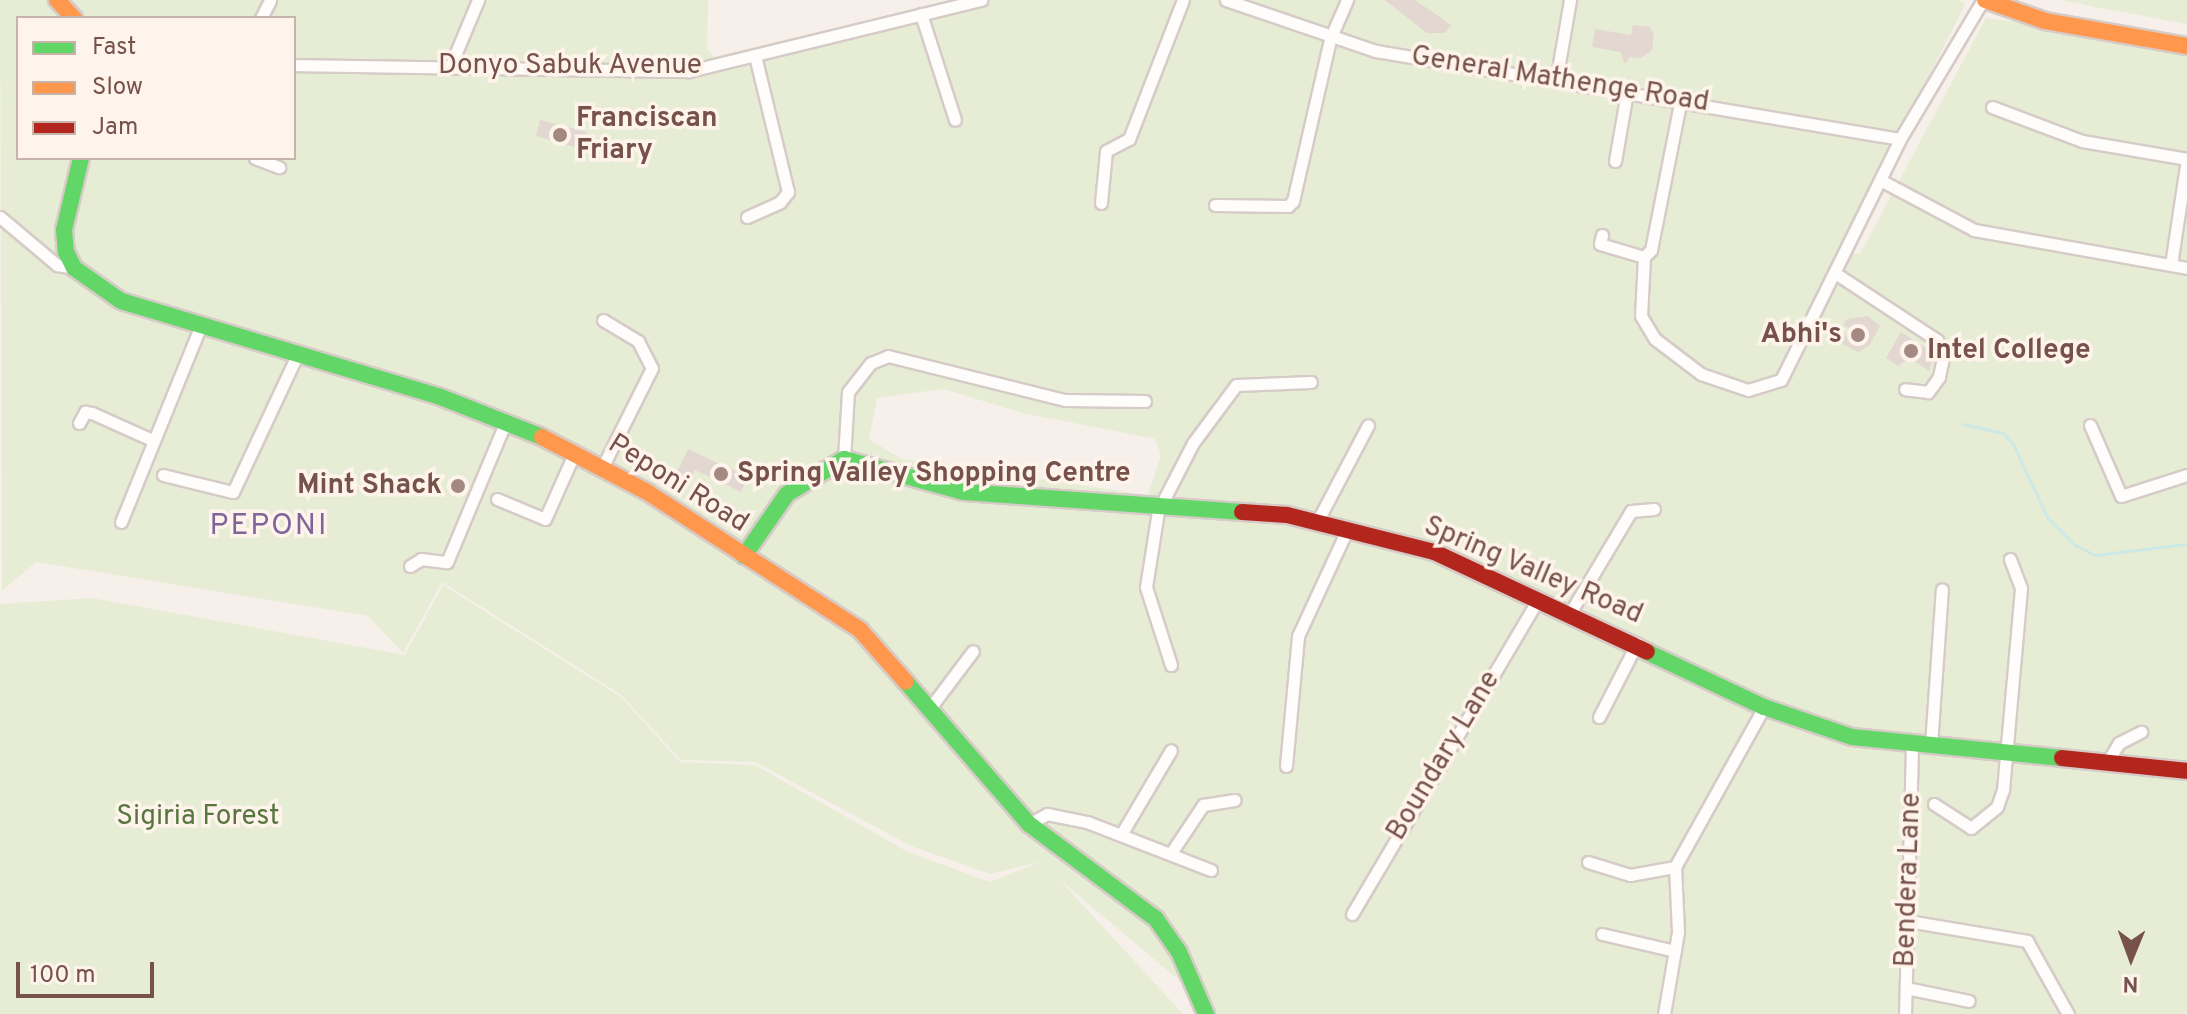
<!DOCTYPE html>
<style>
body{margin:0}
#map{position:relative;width:2187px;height:1014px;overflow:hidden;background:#f7f0ea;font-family:Overpass,sans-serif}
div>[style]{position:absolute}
.green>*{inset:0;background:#e7edd5}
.stream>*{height:3px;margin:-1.5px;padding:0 1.5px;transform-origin:1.5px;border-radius:1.5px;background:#cce9e6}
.building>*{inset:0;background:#e3d7d2}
.roads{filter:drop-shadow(2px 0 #d6cbc7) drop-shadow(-2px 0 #d6cbc7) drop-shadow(0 2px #d6cbc7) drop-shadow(0 -2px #d6cbc7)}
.street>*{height:11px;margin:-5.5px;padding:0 5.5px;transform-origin:5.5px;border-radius:5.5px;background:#fefdfc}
.fast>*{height:16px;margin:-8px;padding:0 8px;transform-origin:8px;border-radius:8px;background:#63d668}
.slow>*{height:16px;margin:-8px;padding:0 8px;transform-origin:8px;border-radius:8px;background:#ff974d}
.jam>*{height:16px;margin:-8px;padding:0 8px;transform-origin:8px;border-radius:8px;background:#b3261e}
.dots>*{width:22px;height:22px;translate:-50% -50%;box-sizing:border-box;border:4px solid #fff4eb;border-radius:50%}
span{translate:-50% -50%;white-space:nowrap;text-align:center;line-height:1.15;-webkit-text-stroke:7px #fff4eb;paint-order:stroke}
.street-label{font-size:28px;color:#76524a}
.poi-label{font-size:28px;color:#76524a;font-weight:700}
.left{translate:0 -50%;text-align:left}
.right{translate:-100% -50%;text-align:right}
.park-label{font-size:28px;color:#58763f}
.neighbourhood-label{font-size:30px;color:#7f6599;letter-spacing:2px}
.legend{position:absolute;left:16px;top:16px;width:280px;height:144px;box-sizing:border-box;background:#fff4eb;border:2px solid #c8b3ab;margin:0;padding:10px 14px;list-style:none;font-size:24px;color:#76524a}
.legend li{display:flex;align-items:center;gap:16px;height:40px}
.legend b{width:40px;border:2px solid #c8b3ab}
.north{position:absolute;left:2091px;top:918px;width:80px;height:80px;-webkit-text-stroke:6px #fff4eb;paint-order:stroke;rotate:181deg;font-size:22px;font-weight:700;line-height:32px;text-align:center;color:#76524a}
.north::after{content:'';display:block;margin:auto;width:28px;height:36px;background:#76524a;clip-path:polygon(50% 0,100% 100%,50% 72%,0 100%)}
.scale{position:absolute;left:16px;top:962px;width:138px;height:36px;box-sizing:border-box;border:4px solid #76524a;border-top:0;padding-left:10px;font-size:24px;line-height:28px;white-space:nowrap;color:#76524a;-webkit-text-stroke:6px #fff4eb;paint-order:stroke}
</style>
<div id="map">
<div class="green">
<i style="clip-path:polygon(evenodd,0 0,708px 0,707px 49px,714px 57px,953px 0,1959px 0,1965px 5px,1839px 251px,1860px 254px,1986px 18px,2187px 45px,2187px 1014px,1219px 1014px,1059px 879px,1183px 1014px,0 1014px,0 604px,92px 598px,405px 655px,443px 585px,621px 697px,680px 762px,755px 765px,908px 852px,990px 882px,1040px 862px,990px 874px,911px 846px,755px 762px,681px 760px,620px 694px,442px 582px,403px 653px,368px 616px,36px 562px,2px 591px,0 0,18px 18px,294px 18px,294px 158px,18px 158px,18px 18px,0 0,944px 389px,1022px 413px,1155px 439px,1161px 455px,1148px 495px,901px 459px,869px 439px,877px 398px,944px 389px)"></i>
<i style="clip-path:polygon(2061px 0,2187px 0,2187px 24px,2105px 9px)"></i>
</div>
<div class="stream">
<i style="left:1963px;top:424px;width:41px;rotate:12.7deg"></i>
<i style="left:2003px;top:433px;width:15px;rotate:48deg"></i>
<i style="left:2013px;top:444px;width:81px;rotate:65deg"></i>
<i style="left:2047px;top:517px;width:40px;rotate:45deg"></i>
<i style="left:2075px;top:545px;width:22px;rotate:27deg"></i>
<i style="left:2095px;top:555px;width:93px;rotate:-6.8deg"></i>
</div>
<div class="building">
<i style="clip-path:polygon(1385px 0,1415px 0,1451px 25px,1445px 33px,1427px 33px)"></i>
<i style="clip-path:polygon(1633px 25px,1650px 27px,1654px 35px,1652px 50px,1641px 58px,1630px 57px,1625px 64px,1620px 52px,1592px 47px,1595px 29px,1631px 35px)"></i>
<i style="clip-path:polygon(540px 120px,584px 131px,592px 137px,588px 151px,536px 136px)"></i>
<i style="clip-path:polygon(1868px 316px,1880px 326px,1869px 346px,1858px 352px,1841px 343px,1850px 328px,1843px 325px,1847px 319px)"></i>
<i style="clip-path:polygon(1901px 332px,1934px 353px,1929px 371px,1909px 358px,1898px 366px,1886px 358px)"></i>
<i style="clip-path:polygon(688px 449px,748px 477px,741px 492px,695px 470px,685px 491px,671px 484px)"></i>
</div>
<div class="roads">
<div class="street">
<i style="left:1226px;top:0;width:158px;rotate:18.8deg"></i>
<i style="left:1376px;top:51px;width:531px;rotate:9.53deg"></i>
<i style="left:921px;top:14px;width:111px;rotate:72.2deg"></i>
<i style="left:261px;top:18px;width:20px;rotate:-63deg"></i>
<i style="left:294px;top:65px;width:395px;rotate:0.9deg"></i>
<i style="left:689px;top:71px;width:301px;rotate:-13.7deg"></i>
<i style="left:450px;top:67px;width:73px;rotate:-67.3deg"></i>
<i style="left:1556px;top:81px;width:82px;rotate:-80.2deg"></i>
<i style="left:1992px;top:107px;width:96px;rotate:20.7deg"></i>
<i style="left:2082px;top:141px;width:107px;rotate:9.7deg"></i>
<i style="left:2187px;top:159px;width:107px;rotate:98.6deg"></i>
<i style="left:255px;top:158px;width:26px;rotate:21deg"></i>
<i style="left:1615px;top:161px;width:70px;rotate:-80.1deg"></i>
<i style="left:1882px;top:181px;width:104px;rotate:28deg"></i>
<i style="left:1974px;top:230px;width:216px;rotate:10.1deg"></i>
<i style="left:1101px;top:203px;width:52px;rotate:-84.5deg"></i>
<i style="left:1106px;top:151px;width:26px;rotate:-28deg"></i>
<i style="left:1129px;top:139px;width:149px;rotate:-68.8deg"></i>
<i style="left:1215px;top:205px;width:73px;rotate:0.8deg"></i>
<i style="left:1288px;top:206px;width:7px;rotate:-45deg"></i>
<i style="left:1293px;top:201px;width:166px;rotate:-77.1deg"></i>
<i style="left:1330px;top:39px;width:43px;rotate:-66.4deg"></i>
<i style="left:0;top:217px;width:75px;rotate:40.1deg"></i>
<i style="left:57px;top:265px;width:17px;rotate:10deg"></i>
<i style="left:747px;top:217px;width:36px;rotate:-24deg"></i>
<i style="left:780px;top:202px;width:13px;rotate:-51deg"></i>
<i style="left:788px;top:192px;width:140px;rotate:-103.6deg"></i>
<i style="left:1602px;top:235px;width:9px;rotate:103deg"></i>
<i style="left:1600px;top:244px;width:46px;rotate:16.5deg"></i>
<i style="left:1644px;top:257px;width:10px;rotate:-45deg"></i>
<i style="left:1651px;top:250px;width:154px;rotate:-78.8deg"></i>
<i style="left:1644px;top:257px;width:59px;rotate:92.9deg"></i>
<i style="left:1641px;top:316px;width:27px;rotate:59deg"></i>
<i style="left:1655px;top:339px;width:58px;rotate:37.3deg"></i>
<i style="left:1701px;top:374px;width:50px;rotate:18.8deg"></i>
<i style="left:1748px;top:390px;width:34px;rotate:-17deg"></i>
<i style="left:1781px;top:380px;width:269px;rotate:-63.7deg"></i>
<i style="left:1900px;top:139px;width:162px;rotate:-59.2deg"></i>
<i style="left:1838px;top:275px;width:118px;rotate:33.3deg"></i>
<i style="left:1937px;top:340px;width:15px;rotate:62deg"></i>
<i style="left:1944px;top:353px;width:25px;rotate:102deg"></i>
<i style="left:1939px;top:377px;width:19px;rotate:126deg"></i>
<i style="left:1928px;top:392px;width:23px;rotate:-173deg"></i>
<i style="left:603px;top:320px;width:41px;rotate:31deg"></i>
<i style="left:638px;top:341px;width:30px;rotate:63deg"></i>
<i style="left:652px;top:368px;width:110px;rotate:116.6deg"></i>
<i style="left:79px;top:423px;width:13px;rotate:-61deg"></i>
<i style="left:85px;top:412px;width:7px;rotate:8deg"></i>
<i style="left:92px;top:413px;width:66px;rotate:24.2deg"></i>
<i style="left:2090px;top:425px;width:77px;rotate:66.4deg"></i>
<i style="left:2121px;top:496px;width:69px;rotate:-17.7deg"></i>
<i style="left:844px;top:459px;width:67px;rotate:-86.6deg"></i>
<i style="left:848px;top:392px;width:37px;rotate:-52deg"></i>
<i style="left:871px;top:363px;width:18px;rotate:-22deg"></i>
<i style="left:888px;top:356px;width:182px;rotate:14deg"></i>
<i style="left:1065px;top:400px;width:80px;rotate:0.7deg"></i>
<i style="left:163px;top:475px;width:72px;rotate:13.7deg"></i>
<i style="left:233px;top:492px;width:153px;rotate:-64.9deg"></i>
<i style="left:497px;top:499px;width:52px;rotate:22.6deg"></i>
<i style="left:545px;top:519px;width:73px;rotate:-65.9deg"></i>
<i style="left:1318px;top:520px;width:107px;rotate:-62.2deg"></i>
<i style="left:121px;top:522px;width:213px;rotate:-67.9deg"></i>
<i style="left:410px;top:566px;width:13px;rotate:-32deg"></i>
<i style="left:421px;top:559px;width:26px;rotate:7deg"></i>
<i style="left:447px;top:562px;width:153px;rotate:-67.3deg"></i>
<i style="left:1570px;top:613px;width:119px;rotate:-59.1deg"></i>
<i style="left:1631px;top:511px;width:23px;rotate:-5deg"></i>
<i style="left:1171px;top:665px;width:82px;rotate:-107.8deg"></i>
<i style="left:1146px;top:587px;width:77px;rotate:-81deg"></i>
<i style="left:1158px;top:511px;width:76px;rotate:-62.8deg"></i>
<i style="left:1193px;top:443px;width:72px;rotate:-53.4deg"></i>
<i style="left:1236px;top:385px;width:75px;rotate:-2.3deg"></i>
<i style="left:930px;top:708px;width:71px;rotate:-53deg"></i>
<i style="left:1599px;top:717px;width:83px;rotate:-62.8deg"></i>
<i style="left:1931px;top:745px;width:156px;rotate:-86deg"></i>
<i style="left:2108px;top:761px;width:21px;rotate:-59deg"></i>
<i style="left:2119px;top:743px;width:25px;rotate:-27deg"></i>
<i style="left:1286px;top:766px;width:131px;rotate:-84.7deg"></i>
<i style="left:1298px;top:636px;width:119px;rotate:-65.2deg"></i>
<i style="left:1934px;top:804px;width:44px;rotate:33deg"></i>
<i style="left:1971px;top:828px;width:33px;rotate:-39deg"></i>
<i style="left:1997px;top:807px;width:18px;rotate:-71deg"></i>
<i style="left:2003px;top:790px;width:203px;rotate:-84.9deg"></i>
<i style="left:2021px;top:588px;width:31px;rotate:-111deg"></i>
<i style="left:1029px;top:824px;width:21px;rotate:-29deg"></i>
<i style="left:1047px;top:814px;width:41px;rotate:11.3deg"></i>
<i style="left:1087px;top:822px;width:133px;rotate:21.2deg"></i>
<i style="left:1122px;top:833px;width:96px;rotate:-59.4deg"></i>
<i style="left:1171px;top:853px;width:58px;rotate:-56.3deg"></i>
<i style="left:1203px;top:805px;width:32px;rotate:-9deg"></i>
<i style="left:1588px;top:862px;width:44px;rotate:17.2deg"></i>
<i style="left:1630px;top:875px;width:46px;rotate:-10.1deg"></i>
<i style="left:1675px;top:867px;width:183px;rotate:-60.9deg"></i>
<i style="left:1352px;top:914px;width:366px;rotate:-59.4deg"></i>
<i style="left:1908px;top:921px;width:121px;rotate:9.5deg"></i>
<i style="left:2027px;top:941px;width:84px;rotate:60.7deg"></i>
<i style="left:1602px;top:934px;width:75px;rotate:13.1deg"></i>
<i style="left:1906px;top:988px;width:64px;rotate:11.7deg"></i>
<i style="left:1664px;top:1014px;width:83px;rotate:-80.3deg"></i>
<i style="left:1678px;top:932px;width:65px;rotate:-92.6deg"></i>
<i style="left:1905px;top:1014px;width:268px;rotate:-88.5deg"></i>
</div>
<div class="fast">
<i style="left:81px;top:158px;width:74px;rotate:103.3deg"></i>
<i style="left:64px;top:230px;width:22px;rotate:85deg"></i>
<i style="left:66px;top:252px;width:18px;rotate:63deg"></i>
<i style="left:74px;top:268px;width:57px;rotate:35.1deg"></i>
<i style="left:121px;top:301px;width:331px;rotate:16.7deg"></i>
<i style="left:438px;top:396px;width:112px;rotate:21.5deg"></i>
<i style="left:744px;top:556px;width:75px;rotate:-55.3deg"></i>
<i style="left:787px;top:494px;width:67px;rotate:-31.6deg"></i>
<i style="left:844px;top:459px;width:124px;rotate:15.4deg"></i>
<i style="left:964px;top:492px;width:279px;rotate:4.1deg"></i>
<i style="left:1647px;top:652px;width:129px;rotate:25.2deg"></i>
<i style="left:1764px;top:707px;width:93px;rotate:18.8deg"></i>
<i style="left:1852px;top:737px;width:211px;rotate:5.7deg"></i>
<i style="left:906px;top:682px;width:188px;rotate:49.1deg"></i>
<i style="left:1029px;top:824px;width:159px;rotate:36.8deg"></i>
<i style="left:1156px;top:919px;width:40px;rotate:55.1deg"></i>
<i style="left:1179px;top:952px;width:68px;rotate:66.5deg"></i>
</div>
<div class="slow">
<i style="left:57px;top:0;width:25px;rotate:47deg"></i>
<i style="left:1985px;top:0;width:64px;rotate:19.3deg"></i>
<i style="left:2045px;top:21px;width:144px;rotate:10deg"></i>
<i style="left:542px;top:437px;width:119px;rotate:27.6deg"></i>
<i style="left:647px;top:492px;width:254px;rotate:32.9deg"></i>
<i style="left:860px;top:630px;width:69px;rotate:48.5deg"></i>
</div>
<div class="jam">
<i style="left:1242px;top:512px;width:45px;rotate:3.8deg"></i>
<i style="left:1287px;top:515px;width:152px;rotate:14.1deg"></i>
<i style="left:1434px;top:552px;width:235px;rotate:25.1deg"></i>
<i style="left:2062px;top:758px;width:126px;rotate:5.9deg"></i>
</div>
</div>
<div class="dots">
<i style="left:560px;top:135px;background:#a38982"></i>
<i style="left:1858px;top:335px;background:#a38982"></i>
<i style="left:1911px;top:351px;background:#a38982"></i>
<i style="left:721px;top:474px;background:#a38982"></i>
<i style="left:458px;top:486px;background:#a38982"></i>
</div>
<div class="street-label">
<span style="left:570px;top:66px">Donyo Sabuk Avenue</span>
<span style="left:1560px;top:80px;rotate:9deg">General Mathenge Road</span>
<span style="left:678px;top:484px;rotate:32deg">Peponi Road</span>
<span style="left:1533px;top:571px;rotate:23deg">Spring Valley Road</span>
<span style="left:1444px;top:756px;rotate:-59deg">Boundary Lane</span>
<span style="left:1909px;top:880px;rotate:-88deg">Bendera Lane</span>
</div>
<div class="poi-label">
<span class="left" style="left:576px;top:135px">Franciscan<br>Friary</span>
<span class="right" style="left:1842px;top:335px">Abhi's</span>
<span class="left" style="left:1927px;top:351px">Intel College</span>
<span class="left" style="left:737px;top:474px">Spring Valley Shopping Centre</span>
<span class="right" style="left:442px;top:486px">Mint Shack</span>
</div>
<div class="park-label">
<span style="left:198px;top:817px">Sigiria Forest</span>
</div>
<div class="neighbourhood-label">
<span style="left:269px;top:527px">PEPONI</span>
</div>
<ul class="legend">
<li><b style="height:10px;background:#63d668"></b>Fast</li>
<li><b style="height:10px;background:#ff974d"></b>Slow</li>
<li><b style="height:10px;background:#b3261e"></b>Jam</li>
</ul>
<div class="north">N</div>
<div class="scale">100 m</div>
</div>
